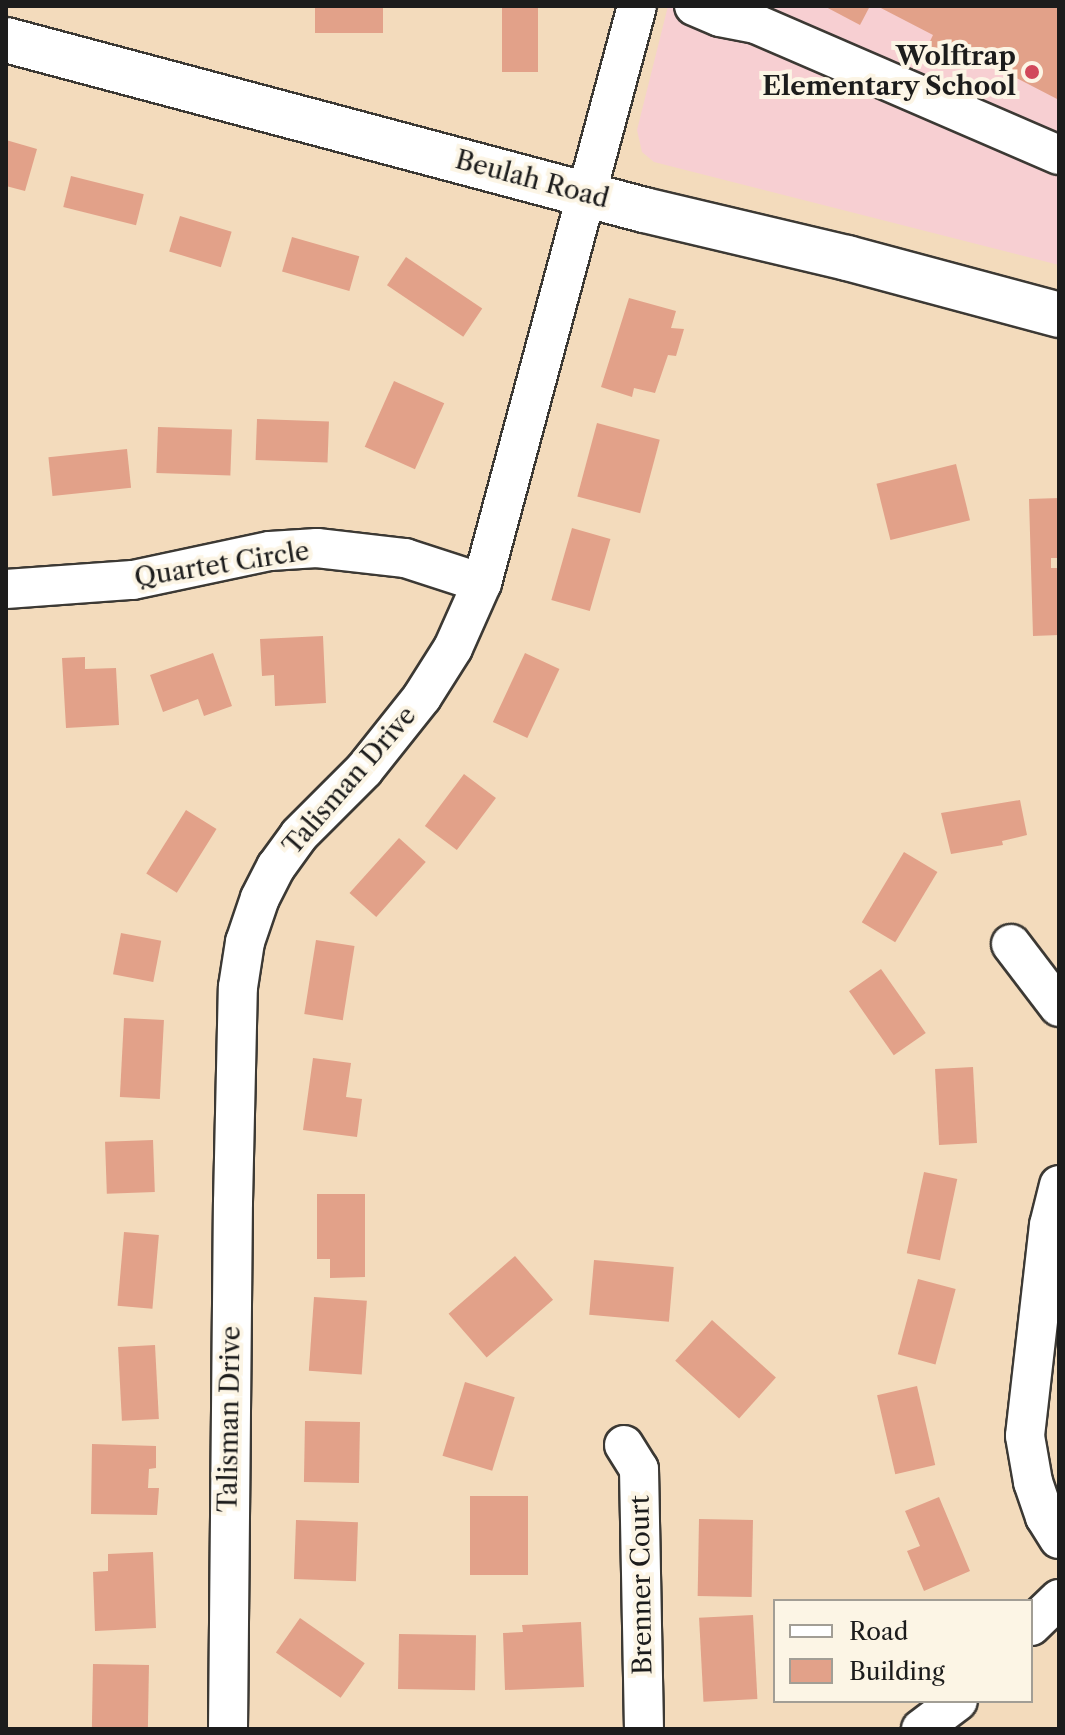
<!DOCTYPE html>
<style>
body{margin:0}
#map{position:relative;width:1065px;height:1735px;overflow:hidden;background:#f3dbbc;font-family:"Libre Caslon Text",serif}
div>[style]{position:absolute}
.built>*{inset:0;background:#f7cfd2}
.building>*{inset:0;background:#e2a189;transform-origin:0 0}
.roads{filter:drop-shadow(2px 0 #3c3934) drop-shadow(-2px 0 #3c3934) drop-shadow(0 2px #3c3934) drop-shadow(0 -2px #3c3934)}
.minor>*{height:38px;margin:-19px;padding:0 19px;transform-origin:19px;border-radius:19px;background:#fff}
.major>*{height:44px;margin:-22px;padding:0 22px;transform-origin:22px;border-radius:22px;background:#fff}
.dots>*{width:22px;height:22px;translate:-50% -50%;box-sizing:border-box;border:4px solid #fcf5e5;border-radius:50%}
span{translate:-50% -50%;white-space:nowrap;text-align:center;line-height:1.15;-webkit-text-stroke:8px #fcf5e5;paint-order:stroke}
.poi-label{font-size:26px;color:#1c1c1c;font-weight:700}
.right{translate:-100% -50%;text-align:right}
.street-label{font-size:26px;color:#1c1c1c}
.frame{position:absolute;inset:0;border:8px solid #1c1c1c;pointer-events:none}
.legend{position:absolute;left:773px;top:1599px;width:260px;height:104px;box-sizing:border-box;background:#fcf5e5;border:2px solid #a29e95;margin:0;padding:10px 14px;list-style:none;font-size:24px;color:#1c1c1c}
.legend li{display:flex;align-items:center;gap:16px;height:40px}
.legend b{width:40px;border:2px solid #a29e95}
</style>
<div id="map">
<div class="built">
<i style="clip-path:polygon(668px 6px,1059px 6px,1059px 265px,654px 162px,642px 152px,637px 130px)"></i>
</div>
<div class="building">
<i style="left:315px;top:6px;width:68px;height:27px"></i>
<i style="left:502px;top:6px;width:36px;height:66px"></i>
<i style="clip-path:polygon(824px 6px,870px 6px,860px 25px)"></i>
<i style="clip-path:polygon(877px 6px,1059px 6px,1059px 100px,953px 45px,940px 69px,921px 60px,933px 35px)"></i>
<i style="clip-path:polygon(6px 140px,37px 149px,25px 191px,6px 186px)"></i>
<i style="left:71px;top:176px;width:75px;height:32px;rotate:14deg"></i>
<i style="left:180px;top:216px;width:54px;height:37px;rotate:17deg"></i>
<i style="left:292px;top:237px;width:70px;height:36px;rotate:16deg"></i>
<i style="left:406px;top:257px;width:92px;height:34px;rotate:34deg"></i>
<i style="clip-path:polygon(629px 298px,676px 311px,671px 328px,684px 329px,676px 356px,668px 355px,655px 393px,634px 388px,632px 397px,601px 387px)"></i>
<i style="left:394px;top:381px;width:55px;height:72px;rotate:24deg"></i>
<i style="left:257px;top:419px;width:72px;height:41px;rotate:2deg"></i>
<i style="left:597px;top:423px;width:65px;height:76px;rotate:15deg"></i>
<i style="left:158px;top:427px;width:74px;height:46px;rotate:2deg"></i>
<i style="left:127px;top:449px;width:39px;height:79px;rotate:84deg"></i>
<i style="left:956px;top:464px;width:58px;height:82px;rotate:76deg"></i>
<i style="clip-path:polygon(1059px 498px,1059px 558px,1051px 558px,1051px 568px,1059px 568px,1059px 635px,1033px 636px,1029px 499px)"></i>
<i style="left:572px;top:528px;width:40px;height:75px;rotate:16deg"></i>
<i style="clip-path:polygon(323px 636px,326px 703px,275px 706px,274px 675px,262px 676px,260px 639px)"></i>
<i style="clip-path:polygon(213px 653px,232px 706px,204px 716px,198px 699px,163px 712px,150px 675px)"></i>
<i style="left:525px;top:653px;width:38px;height:76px;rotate:25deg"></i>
<i style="clip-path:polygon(85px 657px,85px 669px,116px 668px,119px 725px,66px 728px,62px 658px)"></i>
<i style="left:464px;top:774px;width:40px;height:65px;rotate:37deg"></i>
<i style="clip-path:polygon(1020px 800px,1027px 835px,1002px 841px,1003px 845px,951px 854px,941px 813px)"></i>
<i style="left:186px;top:810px;width:36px;height:75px;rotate:32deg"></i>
<i style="left:399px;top:838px;width:36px;height:74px;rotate:42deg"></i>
<i style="left:904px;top:852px;width:39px;height:82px;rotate:31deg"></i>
<i style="left:121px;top:933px;width:41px;height:42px;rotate:11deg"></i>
<i style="left:316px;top:940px;width:39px;height:75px;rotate:9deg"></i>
<i style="left:881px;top:969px;width:78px;height:39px;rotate:55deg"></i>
<i style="left:124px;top:1018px;width:40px;height:79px;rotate:3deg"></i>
<i style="clip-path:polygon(313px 1058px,351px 1063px,346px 1097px,362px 1099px,357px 1137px,303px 1130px)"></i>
<i style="left:973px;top:1067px;width:76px;height:38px;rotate:87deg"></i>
<i style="left:153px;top:1140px;width:52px;height:48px;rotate:88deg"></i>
<i style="left:924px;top:1172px;width:34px;height:83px;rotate:12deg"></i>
<i style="clip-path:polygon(317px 1194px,365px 1194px,365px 1277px,330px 1278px,330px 1259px,317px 1259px)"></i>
<i style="left:124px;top:1232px;width:35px;height:74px;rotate:5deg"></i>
<i style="left:515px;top:1256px;width:58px;height:88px;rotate:49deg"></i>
<i style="left:594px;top:1260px;width:80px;height:55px;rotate:5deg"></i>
<i style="left:918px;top:1279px;width:39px;height:78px;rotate:15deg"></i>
<i style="left:314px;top:1297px;width:53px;height:74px;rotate:4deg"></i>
<i style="left:712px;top:1320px;width:86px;height:55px;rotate:42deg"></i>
<i style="left:155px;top:1345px;width:74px;height:37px;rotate:87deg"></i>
<i style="left:465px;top:1382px;width:52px;height:77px;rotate:17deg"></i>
<i style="left:917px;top:1386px;width:81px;height:41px;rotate:77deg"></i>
<i style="left:305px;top:1421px;width:55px;height:61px;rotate:1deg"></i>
<i style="clip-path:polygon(92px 1444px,156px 1446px,156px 1468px,149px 1469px,148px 1488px,159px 1488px,157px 1515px,91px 1514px)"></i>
<i style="left:470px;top:1496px;width:58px;height:79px"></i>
<i style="clip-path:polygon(939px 1497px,970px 1571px,924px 1591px,907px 1551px,920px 1546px,905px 1511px)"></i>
<i style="left:699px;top:1519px;width:54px;height:77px;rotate:1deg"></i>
<i style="left:296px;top:1520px;width:62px;height:59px;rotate:2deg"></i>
<i style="clip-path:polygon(153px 1552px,156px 1628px,95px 1631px,93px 1572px,108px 1571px,108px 1554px)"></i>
<i style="left:753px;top:1615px;width:84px;height:54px;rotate:87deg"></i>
<i style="left:300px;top:1618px;width:79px;height:42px;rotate:35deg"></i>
<i style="clip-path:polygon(581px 1622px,584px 1687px,505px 1690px,503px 1633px,523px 1632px,522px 1625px)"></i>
<i style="left:399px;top:1634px;width:77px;height:55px;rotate:1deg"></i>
<i style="left:93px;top:1664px;width:56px;height:65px;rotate:1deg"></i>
</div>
<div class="roads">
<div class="minor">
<i style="left:694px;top:6px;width:28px;rotate:23deg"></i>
<i style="left:720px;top:17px;width:37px;rotate:11deg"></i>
<i style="left:756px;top:24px;width:330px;rotate:23.4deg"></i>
<i style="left:6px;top:589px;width:127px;rotate:-4.1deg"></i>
<i style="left:133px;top:580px;width:140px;rotate:-12deg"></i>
<i style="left:270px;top:551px;width:47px;rotate:-3.7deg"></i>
<i style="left:317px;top:548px;width:89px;rotate:6.5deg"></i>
<i style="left:405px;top:558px;width:81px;rotate:18deg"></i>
<i style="left:1011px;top:944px;width:79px;rotate:52.7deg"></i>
<i style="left:1059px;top:1185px;width:41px;rotate:104deg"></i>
<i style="left:1049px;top:1225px;width:212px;rotate:96.5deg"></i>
<i style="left:1025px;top:1436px;width:47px;rotate:80.1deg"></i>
<i style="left:1033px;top:1482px;width:37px;rotate:71deg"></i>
<i style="left:1045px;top:1517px;width:26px;rotate:58deg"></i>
<i style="left:624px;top:1445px;width:28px;rotate:58deg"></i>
<i style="left:639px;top:1469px;width:260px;rotate:88.9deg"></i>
<i style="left:1031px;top:1626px;width:39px;rotate:-44deg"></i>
<i style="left:228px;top:1729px;width:527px;rotate:-89.46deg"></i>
<i style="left:233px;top:1202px;width:215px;rotate:-88.7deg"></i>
<i style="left:238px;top:987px;width:46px;rotate:-81.2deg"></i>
<i style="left:245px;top:942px;width:46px;rotate:-71.2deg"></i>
<i style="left:260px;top:898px;width:35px;rotate:-63deg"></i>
<i style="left:276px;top:867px;width:39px;rotate:-54deg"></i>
<i style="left:299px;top:835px;width:92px;rotate:-45deg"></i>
<i style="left:364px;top:770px;width:93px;rotate:-51.5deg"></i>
<i style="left:422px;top:697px;width:58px;rotate:-57.7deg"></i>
<i style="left:453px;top:648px;width:71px;rotate:-66deg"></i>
<i style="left:482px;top:583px;width:597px;rotate:-74.96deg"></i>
<i style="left:921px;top:1729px;width:46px;rotate:-37.1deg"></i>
</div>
<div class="major">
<i style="left:6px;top:40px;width:660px;rotate:14.92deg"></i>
<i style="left:644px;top:210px;width:209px;rotate:13.3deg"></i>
<i style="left:847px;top:258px;width:220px;rotate:15deg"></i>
</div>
</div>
<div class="dots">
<i style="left:1032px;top:72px;background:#d1495b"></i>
</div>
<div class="poi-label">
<span class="right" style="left:1016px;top:72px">Wolftrap<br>Elementary School</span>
</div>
<div class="street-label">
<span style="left:532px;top:180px;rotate:15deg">Beulah Road</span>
<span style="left:222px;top:565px;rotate:-9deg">Quartet Circle</span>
<span style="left:350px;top:781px;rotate:-49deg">Talisman Drive</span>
<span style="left:230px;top:1419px;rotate:-89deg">Talisman Drive</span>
<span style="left:642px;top:1585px;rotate:-91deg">Brenner Court</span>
</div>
<div class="frame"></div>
<ul class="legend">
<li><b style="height:10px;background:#fff"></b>Road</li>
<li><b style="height:22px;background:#e2a189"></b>Building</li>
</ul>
</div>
